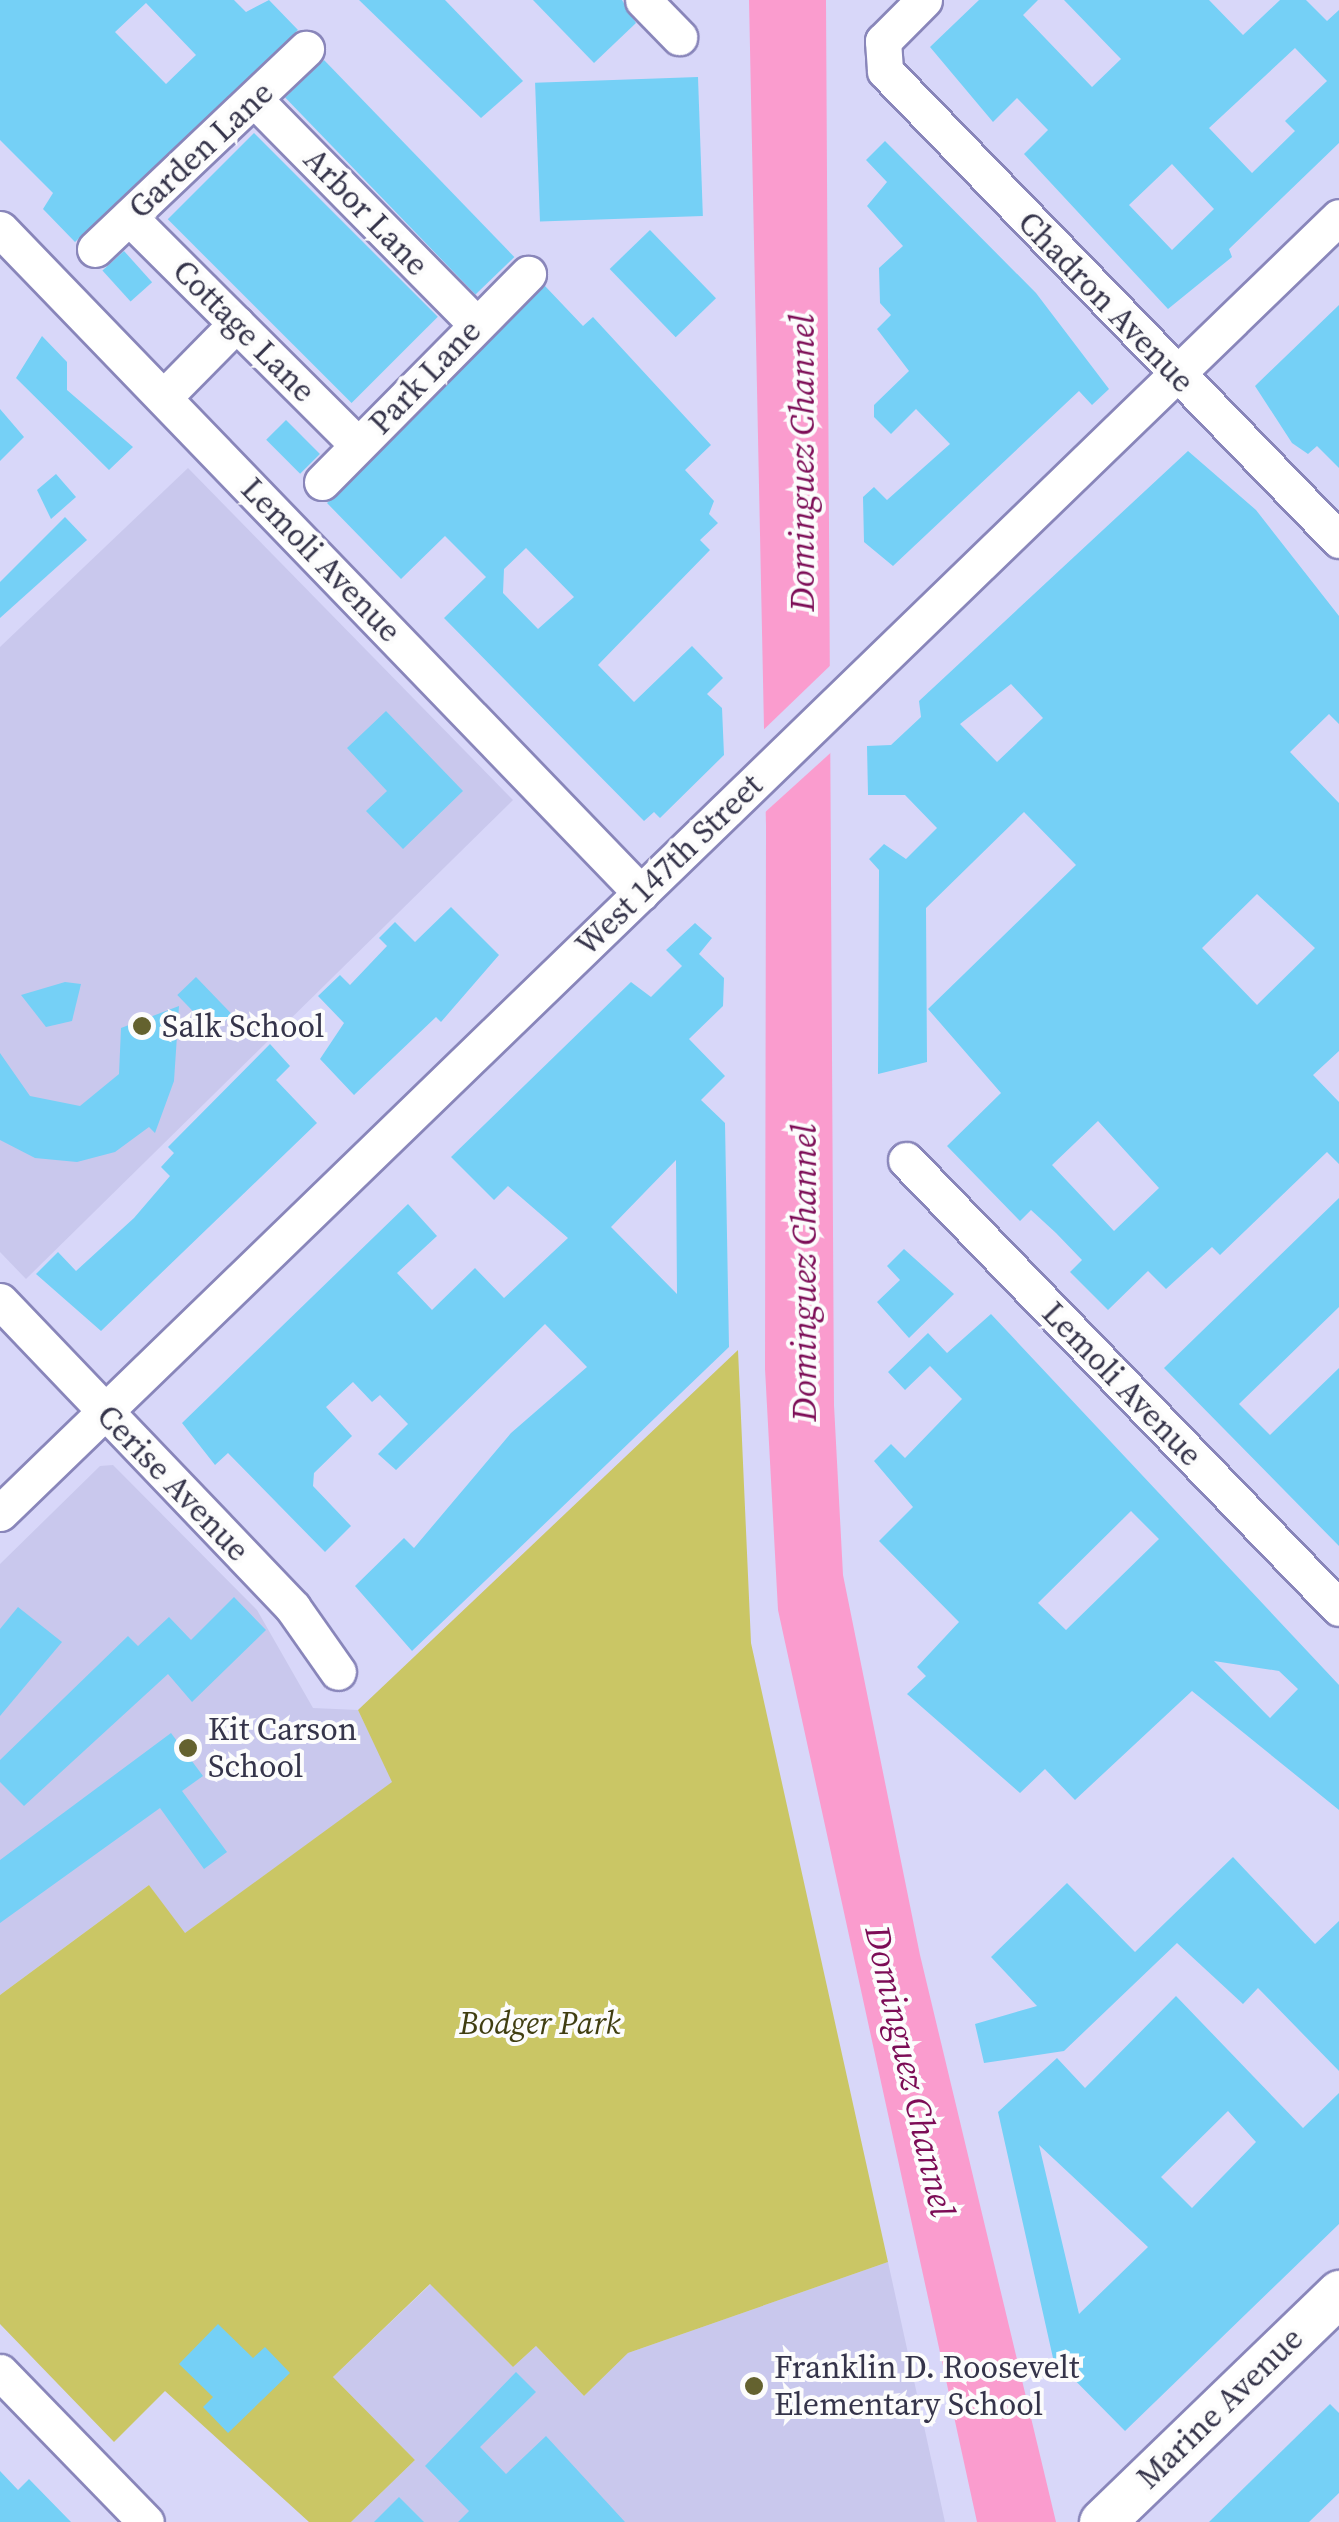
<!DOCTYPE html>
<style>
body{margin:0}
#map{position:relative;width:1339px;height:2522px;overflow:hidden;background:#d8d7f9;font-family:"Source Serif 4",serif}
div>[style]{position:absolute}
.built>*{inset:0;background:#c9c8ed}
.green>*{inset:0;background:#cac665}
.water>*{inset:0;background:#fa9cce}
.pier>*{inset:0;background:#d8d7f9}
.building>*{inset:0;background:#75d0f6;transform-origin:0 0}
.roads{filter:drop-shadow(2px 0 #8986ba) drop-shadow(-2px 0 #8986ba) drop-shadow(0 2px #8986ba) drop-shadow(0 -2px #8986ba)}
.minor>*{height:35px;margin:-17.5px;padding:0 17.5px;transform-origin:17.5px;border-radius:17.5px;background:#fff}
.major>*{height:45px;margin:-22.5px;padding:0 22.5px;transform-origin:22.5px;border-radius:22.5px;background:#fff}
.dots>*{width:28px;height:28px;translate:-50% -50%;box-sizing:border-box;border:5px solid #fcfcfc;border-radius:50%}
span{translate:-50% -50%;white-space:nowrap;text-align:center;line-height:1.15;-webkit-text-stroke:8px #fcfcfc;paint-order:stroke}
.street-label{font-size:32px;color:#35344a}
.poi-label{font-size:32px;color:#35344a}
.left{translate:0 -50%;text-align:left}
.park-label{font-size:32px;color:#403e11;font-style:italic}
.water-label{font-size:35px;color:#7c0c56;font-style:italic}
</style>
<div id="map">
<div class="built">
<i style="clip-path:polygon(188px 468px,513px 800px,26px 1279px,0 1252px,0 647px)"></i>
<i style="clip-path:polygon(113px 1465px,257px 1610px,313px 1708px,358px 1710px,393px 1782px,184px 1934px,149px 1885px,0 1995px,0 1564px,100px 1466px)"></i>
<i style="clip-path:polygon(888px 2262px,945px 2522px,351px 2522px,415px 2460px,333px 2377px,431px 2284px,513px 2367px,536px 2346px,584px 2396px,628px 2353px)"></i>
</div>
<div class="green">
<i style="clip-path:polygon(738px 1350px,751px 1643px,888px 2262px,628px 2353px,584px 2396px,536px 2346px,513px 2367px,430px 2284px,333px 2377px,415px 2460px,351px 2522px,309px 2522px,165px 2391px,114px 2442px,0 2324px,0 1995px,149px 1885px,185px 1933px,392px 1782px,358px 1710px)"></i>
</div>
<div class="water">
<i style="clip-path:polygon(749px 0,826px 0,834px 1405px,843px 1575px,920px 1955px,1056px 2522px,977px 2522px,778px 1610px,765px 1369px,766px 826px)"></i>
</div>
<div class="pier">
<i style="clip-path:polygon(836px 660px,837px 747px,761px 816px,758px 735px)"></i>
</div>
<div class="building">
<i style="clip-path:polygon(evenodd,0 0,234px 0,246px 12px,269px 0,298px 30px,75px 242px,43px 209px,53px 193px,0 140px,0 0,146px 3px,196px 55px,166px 84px,115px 32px,146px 3px)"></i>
<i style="clip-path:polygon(359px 0,445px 0,523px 81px,481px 118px)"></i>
<i style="clip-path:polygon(533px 0,622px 0,636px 23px,594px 63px)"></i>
<i style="clip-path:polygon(evenodd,979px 0,1038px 0,1023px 15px,1092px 87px,1121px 59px,1064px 0,1209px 0,1243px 35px,1280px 0,1306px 0,1327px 21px,1339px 10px,1339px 143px,1229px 249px,1232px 257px,1168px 309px,1024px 154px,1048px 130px,1017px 98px,993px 122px,930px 47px,979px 0,1295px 48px,1327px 81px,1285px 121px,1295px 131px,1252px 173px,1209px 128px,1295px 48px,979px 0,1172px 164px,1214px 209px,1172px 250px,1129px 205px,1172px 164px)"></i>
<i style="left:324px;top:60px;width:274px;height:54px;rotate:46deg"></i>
<i style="left:698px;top:77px;width:139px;height:163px;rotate:88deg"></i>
<i style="left:254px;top:133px;width:260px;height:122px;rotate:45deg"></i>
<i style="clip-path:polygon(885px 141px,1036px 293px,1109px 389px,1092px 405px,1079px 391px,893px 566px,864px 542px,863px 497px,874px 487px,887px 500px,950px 444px,916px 409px,891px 434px,874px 417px,874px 405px,909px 371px,877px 329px,891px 315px,880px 303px,879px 268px,903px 246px,867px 206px,887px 182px,866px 160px)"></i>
<i style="left:650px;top:230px;width:95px;height:56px;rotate:46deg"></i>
<i style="left:124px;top:251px;width:42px;height:29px;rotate:48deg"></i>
<i style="clip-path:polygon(evenodd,545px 286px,583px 326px,593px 317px,711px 445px,685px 470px,714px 501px,709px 514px,718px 523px,700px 540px,710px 550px,598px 665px,634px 702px,692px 646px,723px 678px,707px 694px,722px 708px,724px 755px,660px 818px,654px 812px,644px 821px,444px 618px,486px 577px,445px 536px,401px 579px,327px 503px,545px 286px,526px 548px,574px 597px,538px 629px,503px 593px,504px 569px,526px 548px)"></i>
<i style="clip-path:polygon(1339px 305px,1339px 468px,1317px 446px,1308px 454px,1292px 443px,1255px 386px)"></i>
<i style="clip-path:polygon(42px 336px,67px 362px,67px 390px,133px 447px,109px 470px,16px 378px)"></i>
<i style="clip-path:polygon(0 409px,24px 437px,0 461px)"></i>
<i style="left:286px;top:420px;width:48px;height:28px;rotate:45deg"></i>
<i style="clip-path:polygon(evenodd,1188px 451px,1256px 510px,1339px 616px,1339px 724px,1329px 714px,1290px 752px,1339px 803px,1339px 1051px,1313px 1075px,1339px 1102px,1339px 1164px,1327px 1152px,1220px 1255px,1212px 1247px,1166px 1289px,1148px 1271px,1108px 1310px,1070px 1272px,1082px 1260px,1056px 1233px,1031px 1210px,1020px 1221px,947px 1146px,1001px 1093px,928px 1009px,1076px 865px,1024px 812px,926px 908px,927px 1062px,878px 1074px,879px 870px,869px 859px,884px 844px,906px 859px,937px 828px,905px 795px,868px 795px,867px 746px,891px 745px,921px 717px,919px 701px,1188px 451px,1011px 684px,1043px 718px,997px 762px,960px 724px,1011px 684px,1188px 451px,1257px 894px,1315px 948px,1257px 1005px,1202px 948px,1257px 894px,1188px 451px,1098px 1121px,1159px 1188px,1114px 1231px,1052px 1165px,1098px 1121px)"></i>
<i style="clip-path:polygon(56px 474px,76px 497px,51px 519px,37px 490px)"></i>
<i style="clip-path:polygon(65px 517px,87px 540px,0 618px,0 582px)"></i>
<i style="clip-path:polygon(386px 711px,463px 791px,403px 849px,366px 811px,387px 791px,347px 748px)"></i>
<i style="clip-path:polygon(451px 907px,499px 955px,441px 1022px,436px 1017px,354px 1095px,320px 1059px,344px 1023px,318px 996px,340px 975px,350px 985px,387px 946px,379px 938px,395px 922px,415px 942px)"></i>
<i style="clip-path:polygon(evenodd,695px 923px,712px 938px,699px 954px,724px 978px,723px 1006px,689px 1039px,725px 1076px,701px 1100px,725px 1123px,729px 1347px,412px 1651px,355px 1586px,404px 1538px,414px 1548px,511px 1433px,587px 1367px,545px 1324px,396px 1470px,378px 1454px,408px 1424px,380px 1395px,372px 1402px,353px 1382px,326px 1407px,352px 1436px,314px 1473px,313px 1486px,351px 1526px,325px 1552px,228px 1453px,215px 1465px,182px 1423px,408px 1204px,437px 1236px,397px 1273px,432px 1310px,475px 1268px,504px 1298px,568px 1238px,508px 1186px,494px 1200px,451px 1157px,631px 982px,651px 997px,682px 966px,666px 950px,695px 923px,676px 1160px,677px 1294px,611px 1227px,676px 1160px)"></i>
<i style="left:196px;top:977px;width:52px;height:26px;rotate:46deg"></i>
<i style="clip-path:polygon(65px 982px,81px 984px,72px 1021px,46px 1027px,21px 995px)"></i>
<i style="clip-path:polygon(179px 1006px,174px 1081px,155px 1133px,149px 1127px,115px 1152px,77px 1162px,35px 1158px,0 1140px,0 1053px,30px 1096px,80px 1106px,119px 1074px,121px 1028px)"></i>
<i style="clip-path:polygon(270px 1044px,290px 1066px,276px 1080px,317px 1123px,101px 1331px,36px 1274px,58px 1252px,76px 1271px,134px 1218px,170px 1176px,161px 1167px,174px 1153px,168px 1147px)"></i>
<i style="clip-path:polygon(1339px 1198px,1339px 1307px,1239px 1404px,1270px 1435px,1339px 1368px,1339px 1546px,1164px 1368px)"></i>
<i style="clip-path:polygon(904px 1249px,954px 1294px,909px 1338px,877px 1302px,900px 1280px,887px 1266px)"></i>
<i style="clip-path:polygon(evenodd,991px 1314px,1339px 1685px,1339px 1810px,1192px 1691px,1075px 1800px,1045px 1769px,1020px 1793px,907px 1694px,926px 1676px,917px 1667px,959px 1622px,879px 1541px,913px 1507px,874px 1461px,891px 1444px,905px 1458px,962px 1399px,930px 1366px,905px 1390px,888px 1372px,928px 1333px,947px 1353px,991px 1314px,1131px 1511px,1159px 1539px,1066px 1630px,1038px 1603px,1131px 1511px,991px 1314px,1214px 1661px,1279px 1671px,1298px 1689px,1270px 1718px,1214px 1661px)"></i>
<i style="clip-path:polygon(234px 1597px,266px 1630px,192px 1702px,168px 1674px,24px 1806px,0 1782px,0 1760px,128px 1636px,138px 1646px,169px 1617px,191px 1640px)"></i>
<i style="clip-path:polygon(18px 1607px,62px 1642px,0 1716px,0 1629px)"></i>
<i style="clip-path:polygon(171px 1733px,203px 1776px,182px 1791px,227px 1852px,204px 1869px,160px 1808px,0 1923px,0 1860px)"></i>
<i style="clip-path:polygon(1233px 1857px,1315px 1944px,1339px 1921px,1339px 2071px,1258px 1988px,1243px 2004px,1177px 1943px,1064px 2051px,984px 2063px,975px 2024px,1037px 2006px,991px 1957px,1067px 1883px,1135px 1952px)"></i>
<i style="clip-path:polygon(evenodd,1176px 1996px,1303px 2128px,1339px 2093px,1339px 2224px,1125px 2431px,1053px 2358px,998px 2112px,1057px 2058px,1085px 2088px,1176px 1996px,1228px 2111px,1256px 2142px,1192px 2208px,1161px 2177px,1228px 2111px,1176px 1996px,1039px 2145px,1148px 2247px,1079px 2314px,1039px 2145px)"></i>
<i style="clip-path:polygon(218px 2324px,253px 2358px,265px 2347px,290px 2373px,228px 2433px,203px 2407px,213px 2397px,179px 2364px)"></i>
<i style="clip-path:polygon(516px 2372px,536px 2392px,480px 2447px,506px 2474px,546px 2436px,625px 2522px,458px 2522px,469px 2511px,425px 2466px)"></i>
<i style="clip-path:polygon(1330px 2404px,1339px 2413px,1339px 2493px,1309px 2522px,1209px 2522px)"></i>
<i style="clip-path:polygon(0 2471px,18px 2490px,29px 2479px,71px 2522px,0 2522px)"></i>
<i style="clip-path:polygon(399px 2497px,424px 2522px,374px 2522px)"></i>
</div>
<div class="roads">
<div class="minor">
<i style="left:643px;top:0;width:52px;rotate:45.8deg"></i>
<i style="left:924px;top:0;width:58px;rotate:135deg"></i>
<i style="left:883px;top:41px;width:30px;rotate:86deg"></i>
<i style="left:885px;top:71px;width:653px;rotate:45.93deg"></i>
<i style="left:255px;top:100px;width:315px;rotate:45.4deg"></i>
<i style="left:129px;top:217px;width:323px;rotate:44.9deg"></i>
<i style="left:0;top:229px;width:923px;rotate:46.01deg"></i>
<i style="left:95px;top:249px;width:291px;rotate:-43.5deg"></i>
<i style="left:164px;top:397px;width:103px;rotate:-45.4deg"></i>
<i style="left:322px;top:482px;width:293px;rotate:-45.3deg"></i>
<i style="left:906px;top:1160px;width:623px;rotate:45.98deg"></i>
<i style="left:0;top:1301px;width:424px;rotate:46.3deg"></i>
<i style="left:293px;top:1608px;width:78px;rotate:54.9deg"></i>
<i style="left:0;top:1513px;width:1863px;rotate:-44.07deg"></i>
<i style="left:0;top:2372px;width:209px;rotate:45.8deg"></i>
</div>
<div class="major">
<i style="left:1102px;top:2522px;width:330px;rotate:-44deg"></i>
</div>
</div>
<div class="dots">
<i style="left:142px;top:1026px;background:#64622f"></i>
<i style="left:188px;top:1748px;background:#64622f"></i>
<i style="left:754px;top:2386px;background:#64622f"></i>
</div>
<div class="street-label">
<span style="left:201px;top:150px;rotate:-43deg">Garden Lane</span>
<span style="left:366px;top:212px;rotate:46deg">Arbor Lane</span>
<span style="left:1106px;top:302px;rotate:46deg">Chadron Avenue</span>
<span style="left:244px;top:331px;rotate:45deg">Cottage Lane</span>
<span style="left:425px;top:377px;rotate:-46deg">Park Lane</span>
<span style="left:321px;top:560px;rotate:46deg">Lemoli Avenue</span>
<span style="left:669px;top:865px;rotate:-44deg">West 147th Street</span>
<span style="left:1122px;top:1384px;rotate:46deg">Lemoli Avenue</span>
<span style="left:173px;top:1483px;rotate:46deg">Cerise Avenue</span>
<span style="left:1220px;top:2408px;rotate:-44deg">Marine Avenue</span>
</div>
<div class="poi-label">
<span class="left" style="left:162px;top:1026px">Salk School</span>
<span class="left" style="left:208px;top:1748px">Kit Carson<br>School</span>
<span class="left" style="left:774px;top:2386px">Franklin D. Roosevelt<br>Elementary School</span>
</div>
<div class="park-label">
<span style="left:540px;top:2023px">Bodger Park</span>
</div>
<div class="water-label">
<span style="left:802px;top:463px;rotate:-90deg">Dominguez Channel</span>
<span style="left:804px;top:1273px;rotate:-90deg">Dominguez Channel</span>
<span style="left:910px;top:2071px;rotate:77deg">Dominguez Channel</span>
</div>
</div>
